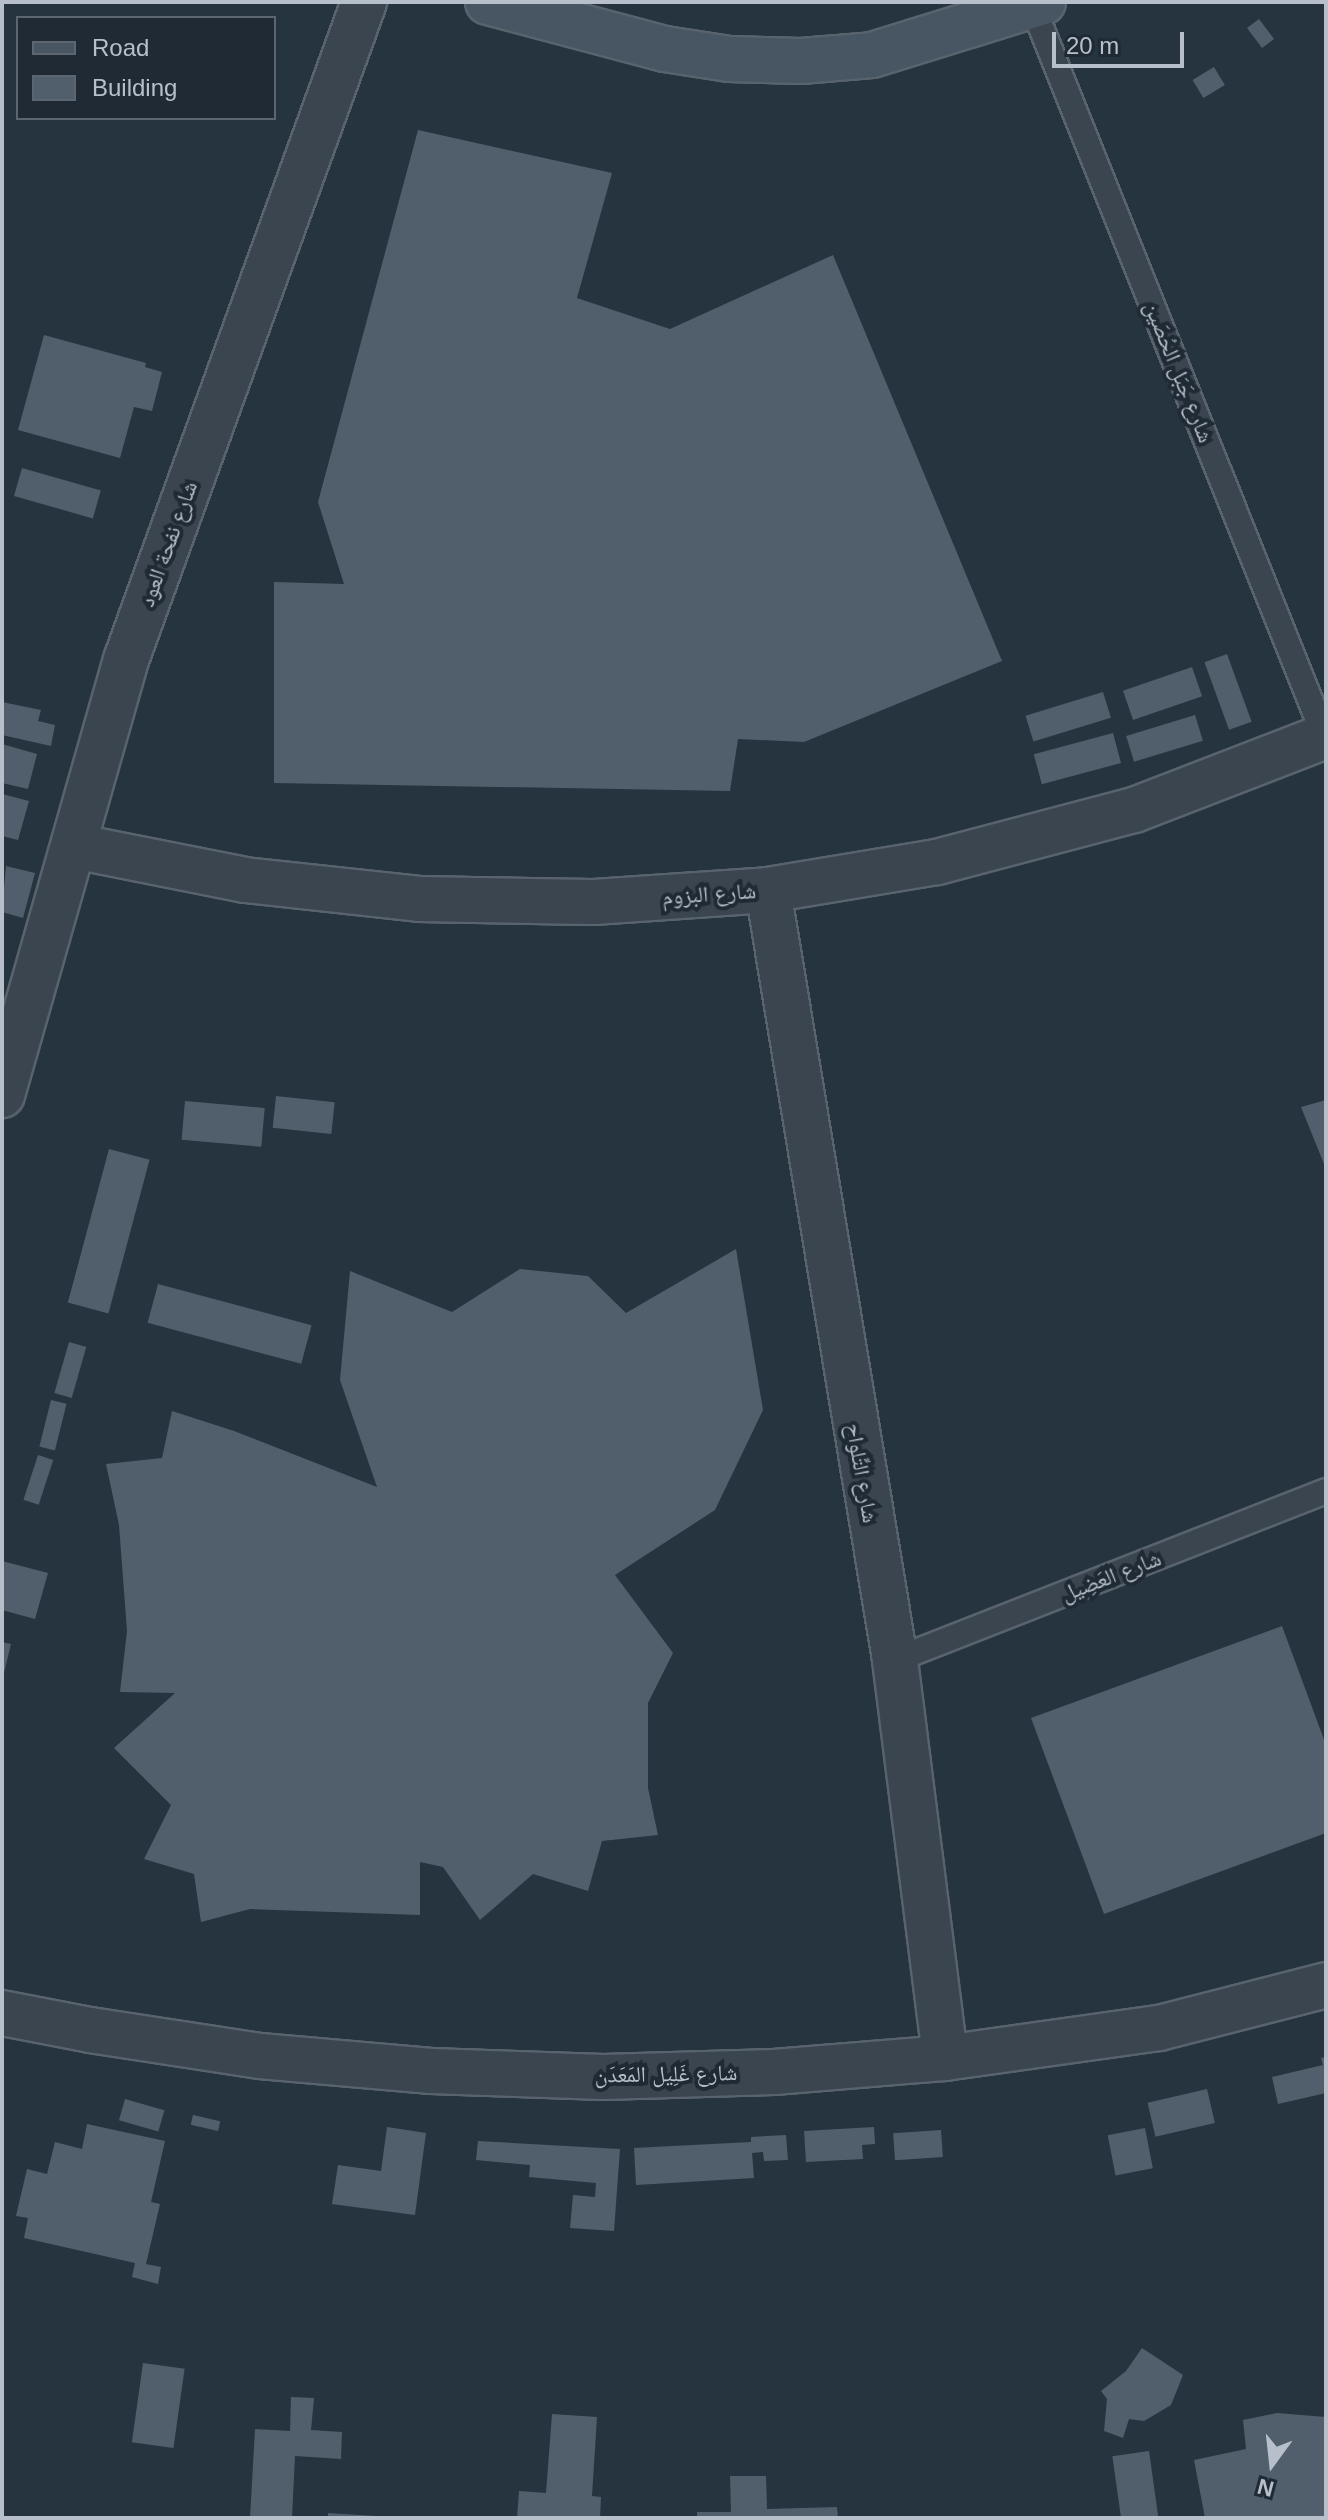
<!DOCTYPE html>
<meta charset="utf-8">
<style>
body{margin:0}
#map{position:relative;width:1328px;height:2520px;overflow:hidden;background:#263440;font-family:Arial,"Noto Naskh Arabic",sans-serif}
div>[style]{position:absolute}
.building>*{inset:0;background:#515f6d;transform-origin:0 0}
.roads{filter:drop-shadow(2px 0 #58636d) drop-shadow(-2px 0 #58636d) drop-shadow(0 2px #58636d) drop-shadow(0 -2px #58636d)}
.lane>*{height:24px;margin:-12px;padding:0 12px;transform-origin:12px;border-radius:12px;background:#3a4550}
.street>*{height:44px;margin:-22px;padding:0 22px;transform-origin:22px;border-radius:22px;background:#3a4550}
.secondary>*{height:44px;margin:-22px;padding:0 22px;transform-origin:22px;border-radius:22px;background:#485563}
span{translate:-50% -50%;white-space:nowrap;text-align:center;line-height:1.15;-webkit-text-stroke:8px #1f2a35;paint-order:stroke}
.street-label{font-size:22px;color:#b7c0ca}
.frame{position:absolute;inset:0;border:4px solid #b7c0ca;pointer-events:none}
.legend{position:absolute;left:16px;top:16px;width:260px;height:104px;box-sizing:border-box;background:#1f2a35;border:2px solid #5c6671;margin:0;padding:10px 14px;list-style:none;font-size:24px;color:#b7c0ca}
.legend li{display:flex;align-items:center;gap:16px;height:40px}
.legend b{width:40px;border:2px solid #5c6671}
.north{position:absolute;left:1232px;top:2424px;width:80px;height:80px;-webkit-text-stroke:6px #1f2a35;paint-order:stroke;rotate:195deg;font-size:22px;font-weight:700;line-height:32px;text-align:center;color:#b7c0ca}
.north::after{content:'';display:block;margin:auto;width:28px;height:36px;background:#b7c0ca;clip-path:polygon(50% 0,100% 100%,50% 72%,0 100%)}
.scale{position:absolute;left:1052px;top:32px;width:132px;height:36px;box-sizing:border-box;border:4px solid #b7c0ca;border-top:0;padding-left:10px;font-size:24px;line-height:28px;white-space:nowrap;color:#b7c0ca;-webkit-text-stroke:6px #1f2a35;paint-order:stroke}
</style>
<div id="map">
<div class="building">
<i style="left:1259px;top:19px;width:25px;height:15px;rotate:53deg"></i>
<i style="left:1214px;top:67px;width:21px;height:25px;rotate:59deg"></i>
<i style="clip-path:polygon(418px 130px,612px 173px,577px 298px,670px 329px,833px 255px,1002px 661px,804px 742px,738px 739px,730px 791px,274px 783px,274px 582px,344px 584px,318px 502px)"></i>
<i style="clip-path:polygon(44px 335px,146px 363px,145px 367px,162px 372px,152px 411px,134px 407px,120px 458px,18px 430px)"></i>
<i style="left:22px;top:468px;width:82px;height:29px;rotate:16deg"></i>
<i style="left:1227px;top:654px;width:72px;height:24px;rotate:70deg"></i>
<i style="left:1192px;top:667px;width:31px;height:73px;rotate:71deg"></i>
<i style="left:1103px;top:692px;width:27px;height:81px;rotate:73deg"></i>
<i style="clip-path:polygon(2px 702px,41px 710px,38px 721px,55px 725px,51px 746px,2px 735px)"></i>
<i style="left:1195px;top:715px;width:27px;height:72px;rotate:73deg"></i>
<i style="left:1113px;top:733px;width:31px;height:82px;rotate:75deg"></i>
<i style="clip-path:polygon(2px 744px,37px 754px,28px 789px,2px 783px)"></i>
<i style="clip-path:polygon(2px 794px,29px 801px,18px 840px,2px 836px)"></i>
<i style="clip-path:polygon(6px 866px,35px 873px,23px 918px,2px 912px)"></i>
<i style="left:276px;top:1096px;width:59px;height:32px;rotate:6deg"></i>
<i style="clip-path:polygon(1326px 1100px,1326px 1169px,1301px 1107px)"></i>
<i style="left:185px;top:1101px;width:80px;height:39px;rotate:5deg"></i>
<i style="left:109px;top:1149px;width:42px;height:159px;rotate:15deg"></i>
<i style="clip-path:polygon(736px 1249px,763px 1410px,715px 1510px,615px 1575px,673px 1653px,648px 1703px,648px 1788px,658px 1835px,602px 1841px,588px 1891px,533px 1874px,480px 1920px,443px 1867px,420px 1862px,420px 1915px,250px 1909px,201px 1922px,194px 1874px,144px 1859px,171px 1805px,114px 1748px,175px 1693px,120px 1692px,127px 1631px,119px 1525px,106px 1464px,162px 1458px,172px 1411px,234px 1431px,377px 1487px,340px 1380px,350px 1271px,452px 1312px,520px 1269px,588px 1276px,626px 1313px)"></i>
<i style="left:158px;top:1284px;width:159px;height:40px;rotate:15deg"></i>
<i style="left:69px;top:1342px;width:18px;height:53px;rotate:16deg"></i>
<i style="left:51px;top:1400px;width:16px;height:48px;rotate:14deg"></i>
<i style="left:38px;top:1455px;width:16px;height:47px;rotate:18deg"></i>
<i style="clip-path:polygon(2px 1561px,48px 1573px,35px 1619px,2px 1610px)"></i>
<i style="clip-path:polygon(1282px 1626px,1326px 1745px,1326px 1833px,1104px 1914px,1031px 1718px)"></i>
<i style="clip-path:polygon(2px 1642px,11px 1644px,3px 1677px,2px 1677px)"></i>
<i style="clip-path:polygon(1326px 2057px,1326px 2093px,1278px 2104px,1272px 2077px,1323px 2065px,1321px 2058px)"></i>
<i style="left:1207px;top:2089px;width:35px;height:61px;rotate:77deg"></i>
<i style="left:125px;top:2099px;width:41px;height:22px;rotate:16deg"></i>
<i style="left:193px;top:2115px;width:28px;height:10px;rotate:13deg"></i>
<i style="clip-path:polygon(87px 2124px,165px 2141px,151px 2202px,160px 2204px,146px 2264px,161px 2267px,158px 2284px,132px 2277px,135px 2263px,24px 2238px,28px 2218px,16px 2216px,27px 2169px,47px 2174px,55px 2142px,82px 2149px)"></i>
<i style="clip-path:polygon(387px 2127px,426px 2133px,415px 2215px,332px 2204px,338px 2165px,381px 2171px)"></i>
<i style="clip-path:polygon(874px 2127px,875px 2144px,862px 2145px,863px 2159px,806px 2162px,804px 2131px)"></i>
<i style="left:1145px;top:2128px;width:41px;height:38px;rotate:79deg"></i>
<i style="left:941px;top:2130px;width:27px;height:48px;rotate:86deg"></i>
<i style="clip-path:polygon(786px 2135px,788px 2160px,764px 2161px,763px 2152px,752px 2153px,754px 2178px,636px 2185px,634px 2148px,751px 2142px,751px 2137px)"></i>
<i style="clip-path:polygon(478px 2141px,620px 2149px,614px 2231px,570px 2228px,573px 2195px,595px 2197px,596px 2183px,529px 2177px,530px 2165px,476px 2160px)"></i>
<i style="clip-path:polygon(1142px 2348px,1183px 2375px,1171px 2405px,1144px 2421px,1129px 2419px,1123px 2438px,1104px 2431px,1107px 2399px,1101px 2391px,1126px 2371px)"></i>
<i style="left:143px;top:2363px;width:42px;height:80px;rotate:8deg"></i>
<i style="clip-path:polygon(291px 2397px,314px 2398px,311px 2430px,342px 2432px,341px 2459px,295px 2456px,292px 2518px,250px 2518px,255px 2429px,290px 2431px)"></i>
<i style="clip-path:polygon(1277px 2413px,1326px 2417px,1326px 2518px,1205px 2518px,1194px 2460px,1246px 2449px,1243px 2420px)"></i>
<i style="clip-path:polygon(552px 2414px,597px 2417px,592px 2496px,601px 2497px,600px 2518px,517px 2518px,519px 2491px,546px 2493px)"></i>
<i style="left:1149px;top:2451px;width:68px;height:37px;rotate:82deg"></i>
<i style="clip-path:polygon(730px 2476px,766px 2476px,767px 2509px,837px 2507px,838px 2518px,697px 2518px,697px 2512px,731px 2512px)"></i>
<i style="clip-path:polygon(328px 2513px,376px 2516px,375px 2518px,328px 2518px)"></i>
</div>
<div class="roads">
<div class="lane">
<i style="left:1033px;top:7px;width:786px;rotate:68.2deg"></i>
<i style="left:895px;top:1660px;width:463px;rotate:-21.4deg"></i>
</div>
<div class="street">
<i style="left:74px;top:846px;width:174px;rotate:11.2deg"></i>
<i style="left:245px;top:880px;width:175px;rotate:6.2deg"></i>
<i style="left:419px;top:899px;width:175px;rotate:1deg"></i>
<i style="left:594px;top:902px;width:174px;rotate:-3.9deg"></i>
<i style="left:768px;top:890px;width:171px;rotate:-9.4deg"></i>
<i style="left:937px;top:862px;width:204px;rotate:-14.8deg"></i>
<i style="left:1134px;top:810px;width:206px;rotate:-21.1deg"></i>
<i style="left:768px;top:890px;width:780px;rotate:80.63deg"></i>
<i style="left:895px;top:1660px;width:401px;rotate:82.8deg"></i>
<i style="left:2px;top:1095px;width:452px;rotate:-74.1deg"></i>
<i style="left:126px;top:660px;width:700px;rotate:-70.11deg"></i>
<i style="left:2px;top:2013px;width:90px;rotate:10.9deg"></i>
<i style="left:90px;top:2030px;width:172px;rotate:8.7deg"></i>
<i style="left:260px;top:2056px;width:172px;rotate:5deg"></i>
<i style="left:431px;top:2071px;width:172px;rotate:2deg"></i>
<i style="left:603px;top:2077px;width:171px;rotate:-1.7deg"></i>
<i style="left:774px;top:2072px;width:172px;rotate:-4.7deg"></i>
<i style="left:945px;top:2058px;width:216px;rotate:-8deg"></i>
<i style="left:1159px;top:2028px;width:172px;rotate:-14.4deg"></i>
</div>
<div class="secondary">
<i style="left:488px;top:2px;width:183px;rotate:14.9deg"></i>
<i style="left:665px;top:49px;width:65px;rotate:8.9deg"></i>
<i style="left:729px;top:59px;width:72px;rotate:1.6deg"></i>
<i style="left:801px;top:61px;width:71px;rotate:-4.8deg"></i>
<i style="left:872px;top:55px;width:179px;rotate:-17.2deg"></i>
</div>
</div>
<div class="street-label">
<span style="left:1179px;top:372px;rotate:68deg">شارع جَبَل الحُصَين</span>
<span style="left:168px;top:544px;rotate:-70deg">شارع نفحة العود</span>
<span style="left:709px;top:894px;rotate:-4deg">شارع البزوم</span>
<span style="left:862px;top:1473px;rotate:80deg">شارع التِّلواح</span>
<span style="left:1111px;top:1576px;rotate:-21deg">شارع العَضِيل</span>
<span style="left:666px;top:2074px;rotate:-1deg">شارع غَلِيل المَعَدَن</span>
</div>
<div class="frame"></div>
<ul class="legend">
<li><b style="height:10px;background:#485563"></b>Road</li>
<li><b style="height:22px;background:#515f6d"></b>Building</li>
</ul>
<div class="north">N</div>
<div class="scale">20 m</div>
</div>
